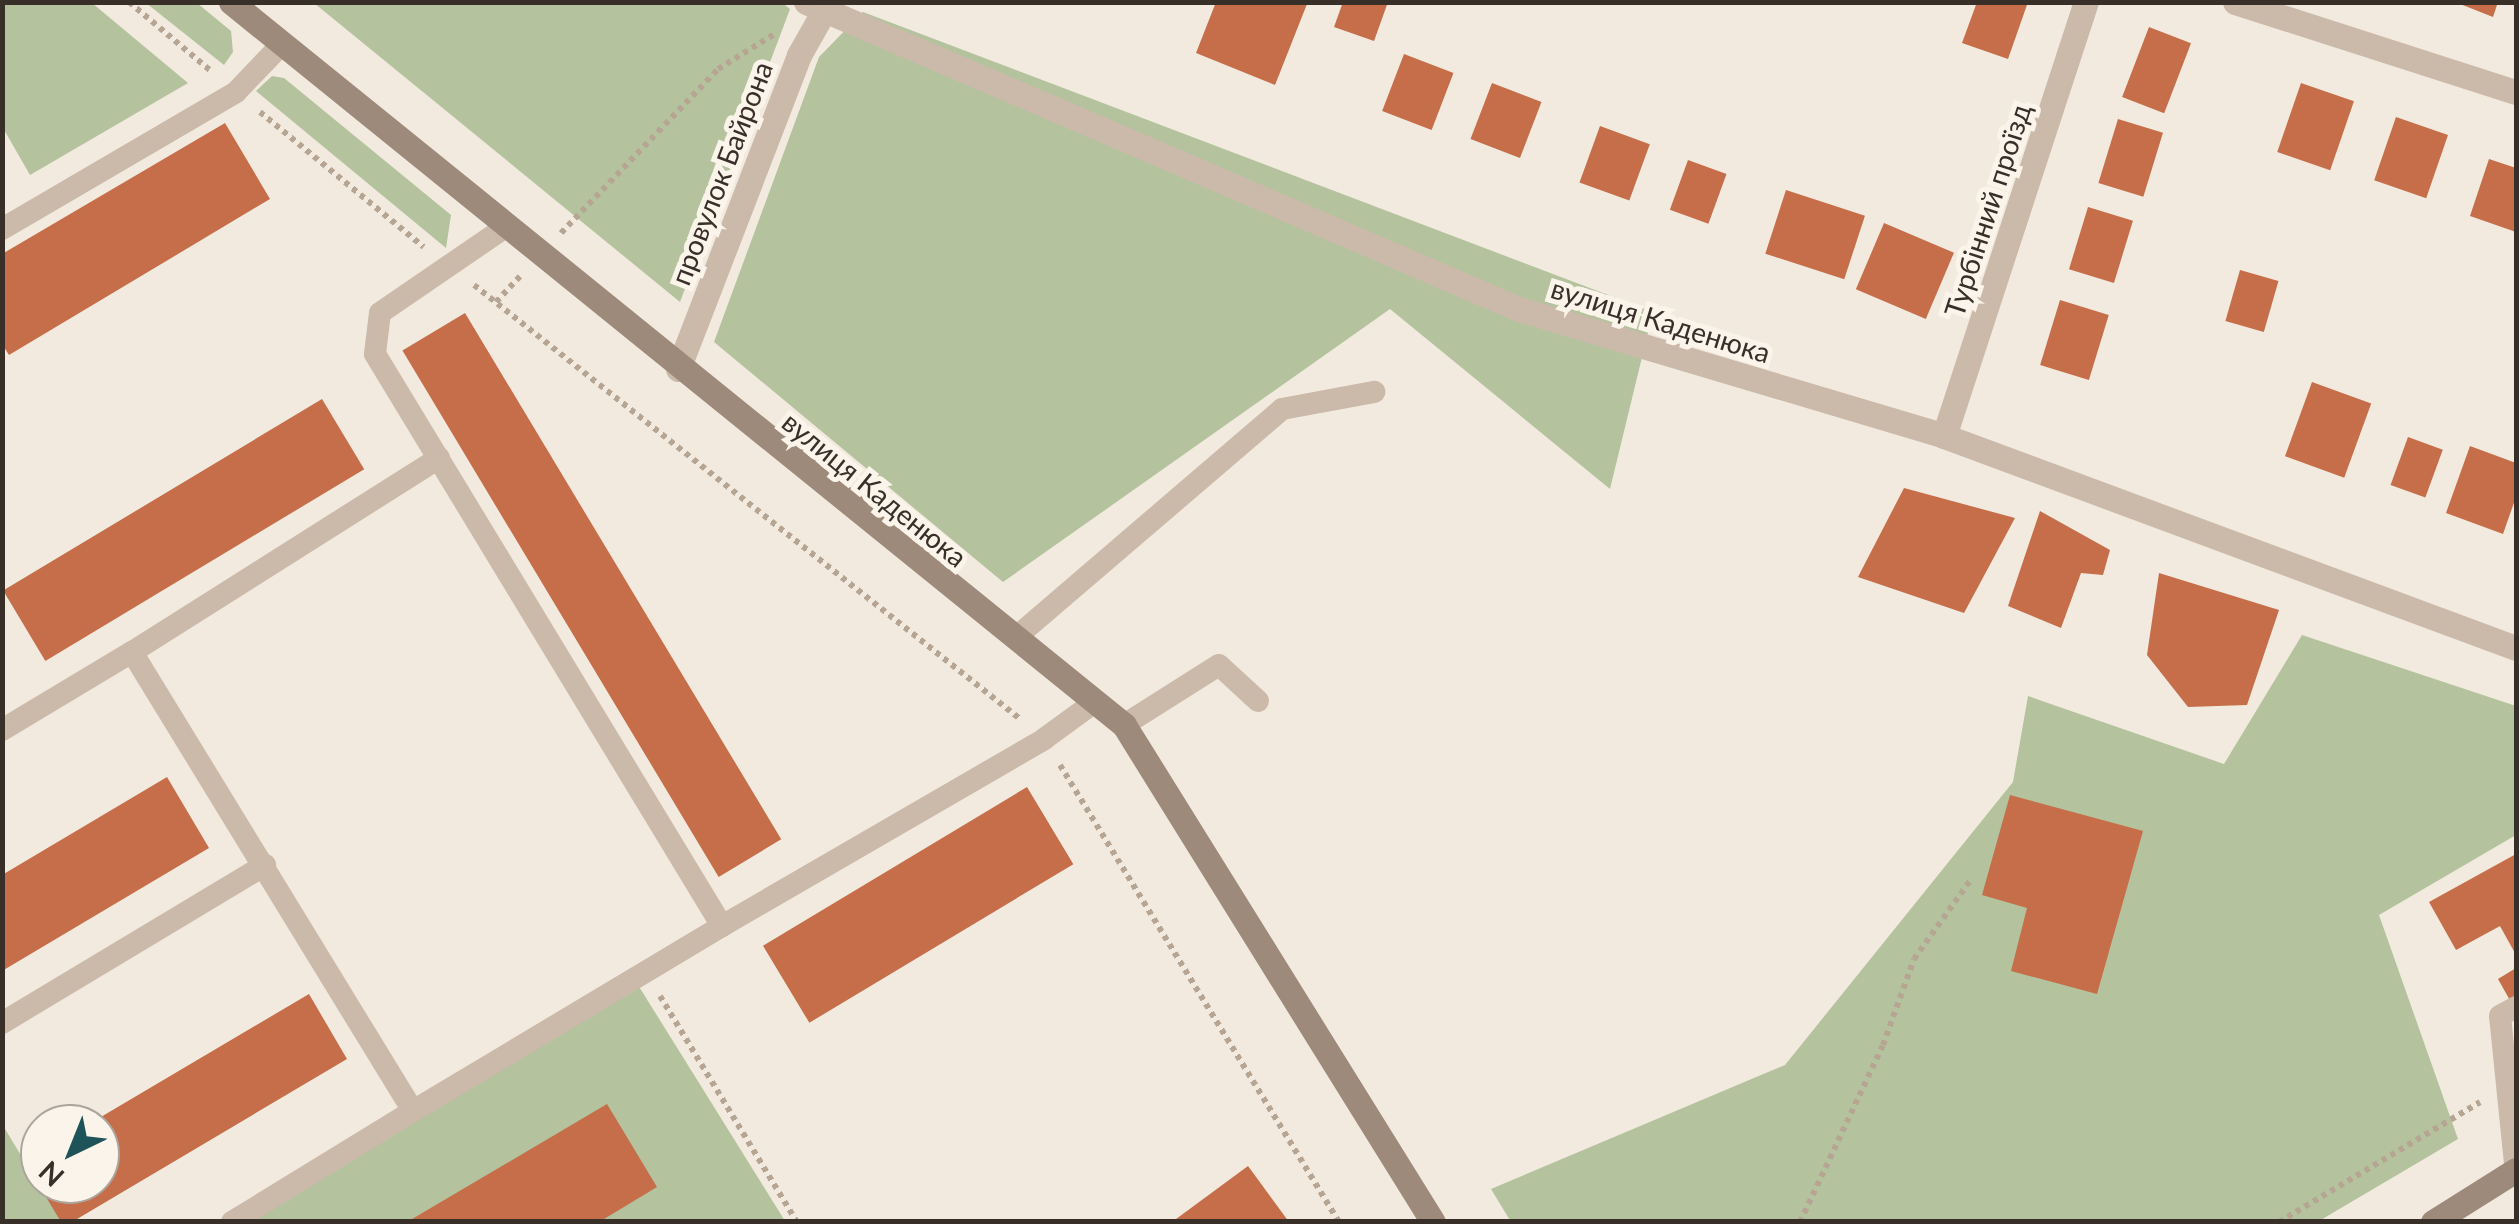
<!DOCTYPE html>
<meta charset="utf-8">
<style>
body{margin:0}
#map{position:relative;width:2519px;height:1224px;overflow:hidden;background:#f2eade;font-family:Lato,sans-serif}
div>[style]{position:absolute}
.green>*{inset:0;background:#b4c29e}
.building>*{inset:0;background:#c56e49;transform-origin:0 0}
.path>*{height:6px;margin-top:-3px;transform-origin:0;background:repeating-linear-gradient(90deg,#b7a594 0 5px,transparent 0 10px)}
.lane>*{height:22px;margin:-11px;padding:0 11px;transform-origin:11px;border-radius:11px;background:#cbbaa9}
.street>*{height:25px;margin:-12.5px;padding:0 12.5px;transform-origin:12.5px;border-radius:12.5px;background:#cbbaa9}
.secondary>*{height:25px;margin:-12.5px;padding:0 12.5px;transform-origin:12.5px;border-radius:12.5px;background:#9e8a7b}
span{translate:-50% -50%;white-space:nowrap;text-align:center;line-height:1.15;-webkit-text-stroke:10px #faf4ea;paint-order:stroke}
.street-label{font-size:28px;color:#382f29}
.frame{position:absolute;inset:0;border:5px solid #382f29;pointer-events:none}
.north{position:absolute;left:20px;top:1104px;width:100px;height:100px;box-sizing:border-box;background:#faf4ea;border:2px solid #aca59d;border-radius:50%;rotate:223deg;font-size:28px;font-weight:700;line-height:40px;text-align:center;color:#382f29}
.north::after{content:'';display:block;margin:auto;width:35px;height:45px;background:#1f535a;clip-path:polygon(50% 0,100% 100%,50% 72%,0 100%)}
</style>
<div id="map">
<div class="green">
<i style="clip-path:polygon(781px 2px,790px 9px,680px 302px,314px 3px)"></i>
<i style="clip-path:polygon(2px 3px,92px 3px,188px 83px,30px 175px,3px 128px)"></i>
<i style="clip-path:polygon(146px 3px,197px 3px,231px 31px,233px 52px,224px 65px)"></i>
<i style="clip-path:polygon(863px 12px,1653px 312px,1610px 489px,1390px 309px,1003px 582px,714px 342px,819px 57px)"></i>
<i style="clip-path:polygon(272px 76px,284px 78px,451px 215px,446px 248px,256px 91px)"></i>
<i style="clip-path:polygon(2302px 635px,2516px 706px,2516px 835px,2379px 915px,2458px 1139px,2319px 1221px,1511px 1222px,1491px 1189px,1785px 1065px,2013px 782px,2028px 696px,2224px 764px)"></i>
<i style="clip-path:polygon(638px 985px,785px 1221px,236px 1222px)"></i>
<i style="clip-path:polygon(2px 1124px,25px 1162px,61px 1221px,3px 1221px)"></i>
</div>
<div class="building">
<i style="clip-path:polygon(1216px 2px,1307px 4px,1275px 85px,1196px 53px)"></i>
<i style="clip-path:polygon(1343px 2px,1388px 2px,1374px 41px,1334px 27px)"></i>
<i style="clip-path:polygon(1977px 2px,2028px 2px,2008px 59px,1962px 43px)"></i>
<i style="clip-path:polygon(2455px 2px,2498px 2px,2493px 17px)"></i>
<i style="left:2149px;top:27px;width:45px;height:75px;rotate:21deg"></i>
<i style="left:1404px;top:54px;width:53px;height:61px;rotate:21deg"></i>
<i style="left:1492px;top:83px;width:53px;height:60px;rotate:21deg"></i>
<i style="left:2301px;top:83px;width:56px;height:73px;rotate:19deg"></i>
<i style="left:2396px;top:117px;width:55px;height:67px;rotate:19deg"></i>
<i style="left:2118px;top:119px;width:47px;height:67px;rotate:17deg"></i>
<i style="clip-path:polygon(225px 123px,270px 199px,9px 355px,2px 344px,2px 254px)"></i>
<i style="left:1600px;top:126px;width:53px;height:60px;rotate:20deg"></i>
<i style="clip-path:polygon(2489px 159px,2516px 168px,2516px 232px,2470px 216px)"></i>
<i style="left:1688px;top:160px;width:41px;height:53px;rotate:20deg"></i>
<i style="left:1786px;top:190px;width:83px;height:67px;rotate:18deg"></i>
<i style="left:2088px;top:207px;width:47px;height:65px;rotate:17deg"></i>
<i style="left:1884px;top:223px;width:76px;height:72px;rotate:23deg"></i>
<i style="left:2240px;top:270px;width:40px;height:53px;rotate:16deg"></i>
<i style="left:2060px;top:300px;width:51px;height:68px;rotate:17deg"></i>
<i style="left:465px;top:313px;width:614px;height:73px;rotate:59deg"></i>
<i style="left:2312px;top:382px;width:63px;height:79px;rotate:20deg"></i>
<i style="left:322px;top:399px;width:82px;height:372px;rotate:59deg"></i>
<i style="left:2408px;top:437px;width:37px;height:51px;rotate:20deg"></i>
<i style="clip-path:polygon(2470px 446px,2516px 463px,2516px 497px,2503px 534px,2446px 513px)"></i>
<i style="clip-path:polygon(1904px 488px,2015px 518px,1964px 613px,1858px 577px)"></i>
<i style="clip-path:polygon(2040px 511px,2110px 550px,2103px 575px,2081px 573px,2061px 628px,2008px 606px)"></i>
<i style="clip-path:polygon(2159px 573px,2279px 610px,2247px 705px,2188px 707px,2147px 655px)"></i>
<i style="clip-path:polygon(167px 777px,209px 848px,2px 971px,2px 875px)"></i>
<i style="left:1027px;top:787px;width:90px;height:308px;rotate:59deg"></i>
<i style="clip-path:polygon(2010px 795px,2143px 831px,2097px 994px,2011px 971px,2027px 908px,1982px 895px)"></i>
<i style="clip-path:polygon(2516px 854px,2516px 955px,2500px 926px,2456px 950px,2429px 902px)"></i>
<i style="clip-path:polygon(2516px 968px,2516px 1011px,2498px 979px)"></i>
<i style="clip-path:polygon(309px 994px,347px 1059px,72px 1222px,61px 1222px,25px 1162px,40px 1153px,40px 1184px,100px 1184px,100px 1124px,89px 1124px)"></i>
<i style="clip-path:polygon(607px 1104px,657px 1187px,599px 1222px,407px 1222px)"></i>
<i style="clip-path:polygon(1248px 1166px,1289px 1222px,1172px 1222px)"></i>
</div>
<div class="path">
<i style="left:129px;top:2px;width:109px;rotate:40.1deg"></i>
<i style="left:260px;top:112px;width:212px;rotate:39.5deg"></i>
<i style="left:561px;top:233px;width:227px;rotate:-46.2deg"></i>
<i style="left:718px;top:69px;width:65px;rotate:-31.7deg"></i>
<i style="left:474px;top:285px;width:697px;rotate:38.48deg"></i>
<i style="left:496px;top:302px;width:37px;rotate:-47deg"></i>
<i style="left:1060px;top:765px;width:535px;rotate:58.6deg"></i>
<i style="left:660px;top:996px;width:264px;rotate:58.8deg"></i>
<i style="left:1800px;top:1222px;width:195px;rotate:-64.9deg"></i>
<i style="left:1883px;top:1045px;width:91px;rotate:-70.2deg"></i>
<i style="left:1914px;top:959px;width:100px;rotate:-54.4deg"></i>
<i style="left:2279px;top:1222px;width:234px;rotate:-30.8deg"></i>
</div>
<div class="lane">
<i style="left:504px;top:228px;width:150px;rotate:145.6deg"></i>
<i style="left:380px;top:313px;width:41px;rotate:97deg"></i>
<i style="left:375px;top:354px;width:669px;rotate:58.76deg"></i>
<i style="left:722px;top:926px;width:372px;rotate:-30.1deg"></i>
<i style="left:1044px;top:739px;width:63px;rotate:-36deg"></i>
<i style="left:2px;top:229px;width:271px;rotate:-30.3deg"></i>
<i style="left:236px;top:92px;width:66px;rotate:-46.2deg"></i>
<i style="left:439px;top:458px;width:363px;rotate:147.7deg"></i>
<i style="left:132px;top:652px;width:538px;rotate:58.53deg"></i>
<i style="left:413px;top:1111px;width:360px;rotate:-30.9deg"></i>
<i style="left:1015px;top:638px;width:352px;rotate:-40.6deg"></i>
<i style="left:1282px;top:409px;width:94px;rotate:-10.5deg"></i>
<i style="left:1124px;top:725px;width:112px;rotate:-32.3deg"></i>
<i style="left:1219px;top:665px;width:53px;rotate:42.7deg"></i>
<i style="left:2px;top:730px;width:152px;rotate:-31deg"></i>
<i style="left:2516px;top:1007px;width:18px;rotate:151deg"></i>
<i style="left:2500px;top:1016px;width:159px;rotate:84.2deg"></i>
<i style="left:2px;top:1023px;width:307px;rotate:-31deg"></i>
<i style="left:232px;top:1222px;width:212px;rotate:-31.5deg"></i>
</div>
<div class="street">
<i style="left:806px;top:2px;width:776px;rotate:23.3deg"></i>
<i style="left:1519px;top:309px;width:444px;rotate:16.6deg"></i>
<i style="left:1944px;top:436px;width:610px;rotate:20.34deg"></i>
<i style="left:2235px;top:2px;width:295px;rotate:17.8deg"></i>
<i style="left:678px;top:369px;width:337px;rotate:-68.9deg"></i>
<i style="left:799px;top:55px;width:61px;rotate:-60.5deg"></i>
<i style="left:1944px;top:436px;width:457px;rotate:-71.9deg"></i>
</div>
<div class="secondary">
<i style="left:231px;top:2px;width:1149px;rotate:38.99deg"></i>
<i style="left:1124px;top:725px;width:585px;rotate:58.13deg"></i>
<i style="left:2433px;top:1222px;width:98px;rotate:-32.1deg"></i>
</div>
<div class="street-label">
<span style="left:721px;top:173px;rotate:-69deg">провулок Байрона</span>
<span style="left:1987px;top:210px;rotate:-72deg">Турбінний проїзд</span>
<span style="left:1661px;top:320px;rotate:17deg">вулиця Каденюка</span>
<span style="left:875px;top:489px;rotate:39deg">вулиця Каденюка</span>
</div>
<div class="frame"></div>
<div class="north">N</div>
</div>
